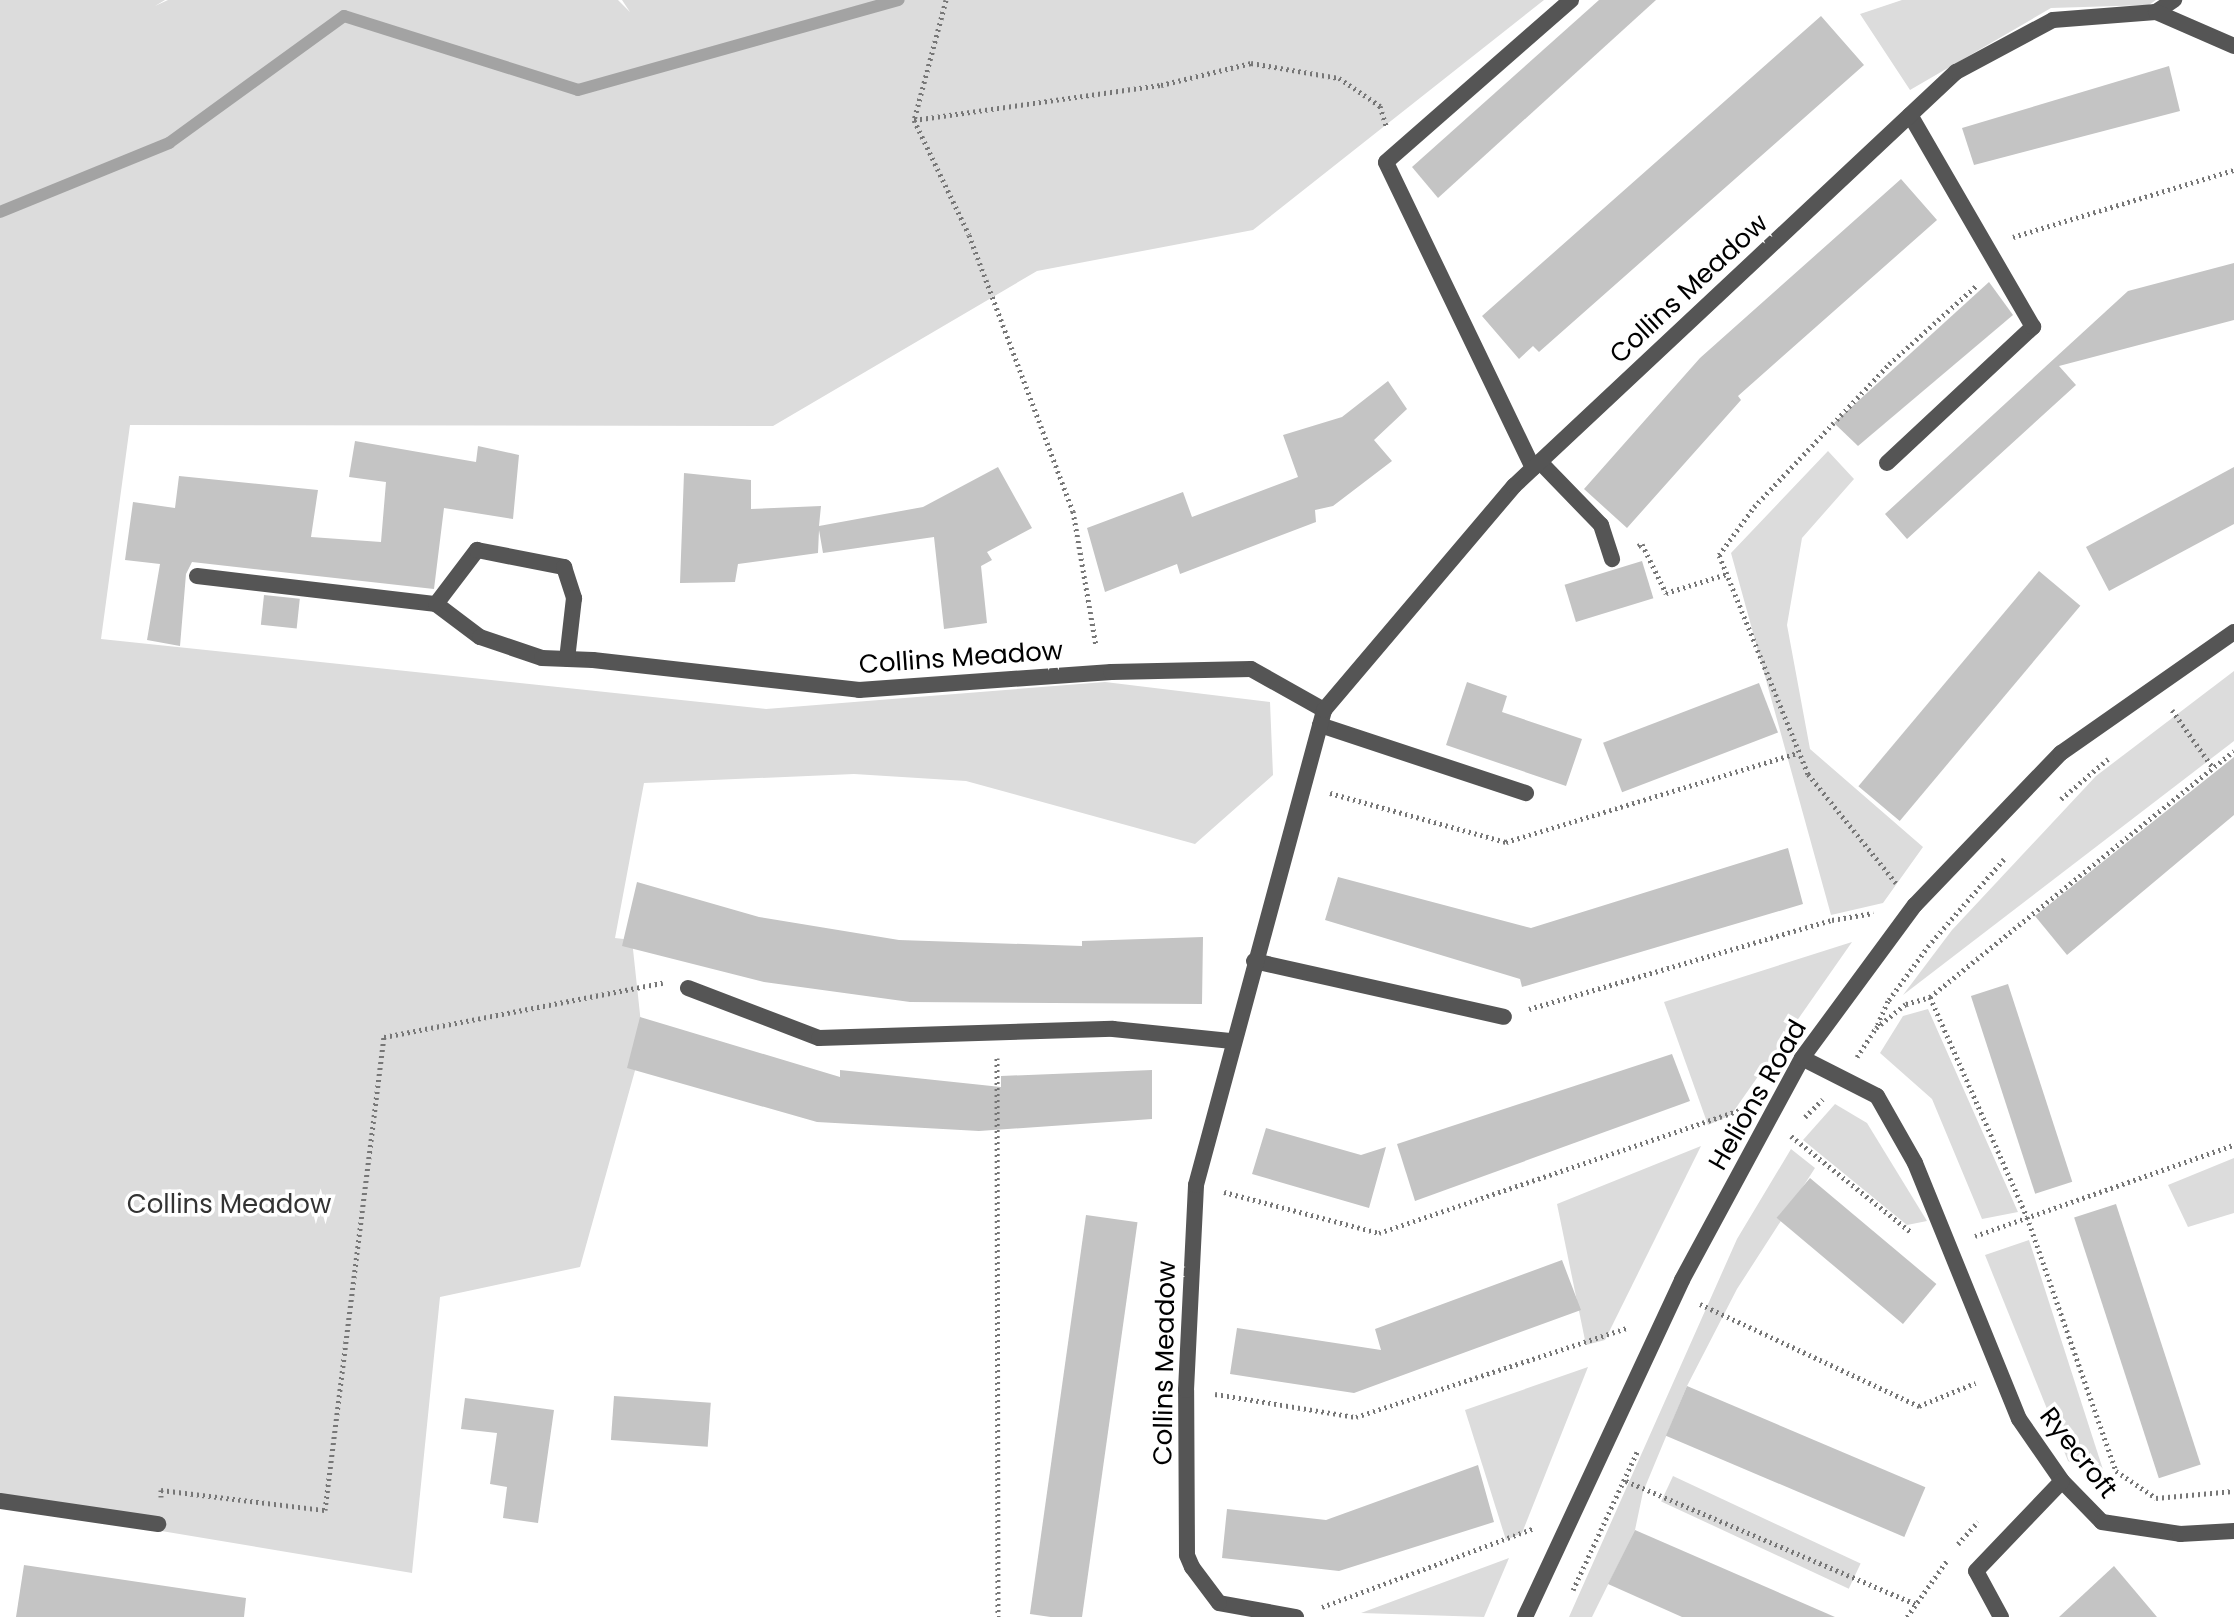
<!DOCTYPE html>
<style>
body{margin:0}
#map{position:relative;width:2234px;height:1617px;overflow:hidden;background:#fff;font-family:Poppins,sans-serif}
div>[style]{position:absolute}
.green>*{inset:0;background:#dcdcdc;transform-origin:0 0}
.stream>*{height:12px;margin:-6px;padding:0 6px;transform-origin:6px;border-radius:6px;background:#a3a3a3}
.building>*{inset:0;background:#c4c4c4;transform-origin:0 0}
.path>*{height:5px;margin-top:-2.5px;transform-origin:0;background:repeating-linear-gradient(90deg,#777 0 2px,transparent 0 6px)}
.service>*{height:16px;margin:-8px;padding:0 8px;transform-origin:8px;border-radius:8px;background:#555}
.minor>*{height:16px;margin:-8px;padding:0 8px;transform-origin:8px;border-radius:8px;background:#555}
span{translate:-50% -50%;white-space:nowrap;text-align:center;line-height:1.15;-webkit-text-stroke:7px #fff;paint-order:stroke}
.street-label{font-size:26px;color:#000}
.park-label{font-size:26px;color:#333}
</style>
<div id="map">
<div class="green">
<i style="clip-path:polygon(0 0,165px 0,155px 6px,168px 0,618px 0,630px 12px,622px 0,1544px 0,1253px 230px,1037px 271px,773px 426px,130px 425px,101px 639px,766px 709px,1105px 682px,1270px 702px,1273px 775px,1195px 844px,966px 781px,854px 774px,644px 783px,615px 938px,632px 940px,643px 1042px,580px 1267px,440px 1297px,412px 1573px,0 1504px)"></i>
<i style="clip-path:polygon(1902px 0,2156px 0,2149px 5px,2051px 8px,1910px 90px,1860px 14px)"></i>
<i style="clip-path:polygon(1828px 451px,1854px 479px,1802px 538px,1787px 625px,1810px 749px,1923px 847px,1883px 903px,1831px 915px,1731px 553px)"></i>
<i style="clip-path:polygon(2234px 671px,2234px 741px,1903px 995px,1952px 930px,2096px 776px)"></i>
<i style="clip-path:polygon(1852px 942px,1731px 1115px,1708px 1125px,1664px 1002px)"></i>
<i style="clip-path:polygon(1928px 1009px,2018px 1212px,1982px 1219px,1932px 1099px,1880px 1053px,1903px 1016px)"></i>
<i style="clip-path:polygon(1835px 1104px,1867px 1123px,1927px 1221px,1907px 1225px,1803px 1140px)"></i>
<i style="clip-path:polygon(1701px 1146px,1605px 1340px,1586px 1345px,1557px 1204px)"></i>
<i style="clip-path:polygon(1791px 1149px,1815px 1168px,1737px 1289px,1687px 1386px,1643px 1492px,1635px 1530px,1592px 1617px,1569px 1617px,1737px 1239px)"></i>
<i style="clip-path:polygon(2234px 1158px,2234px 1213px,2188px 1227px,2168px 1185px)"></i>
<i style="clip-path:polygon(2029px 1240px,2106px 1479px,2068px 1461px,1985px 1255px)"></i>
<i style="clip-path:polygon(1588px 1367px,1522px 1533px,1506px 1540px,1465px 1410px)"></i>
<i style="left:1673px;top:1476px;width:207px;height:28px;rotate:25deg"></i>
<i style="clip-path:polygon(1509px 1558px,1484px 1617px,1361px 1613px)"></i>
</div>
<div class="stream">
<i style="left:0;top:212px;width:183px;rotate:-22.2deg"></i>
<i style="left:169px;top:143px;width:216px;rotate:-36deg"></i>
<i style="left:344px;top:16px;width:245px;rotate:17.5deg"></i>
<i style="left:578px;top:90px;width:333px;rotate:-15.7deg"></i>
</div>
<div class="building">
<i style="clip-path:polygon(1599px 0,1656px 0,1438px 198px,1412px 167px)"></i>
<i style="clip-path:polygon(1821px 16px,1864px 65px,1539px 352px,1533px 346px,1519px 359px,1482px 316px)"></i>
<i style="clip-path:polygon(2169px 66px,2180px 111px,1974px 165px,1962px 128px)"></i>
<i style="clip-path:polygon(1901px 179px,1937px 220px,1738px 396px,1741px 400px,1627px 528px,1584px 489px,1700px 358px)"></i>
<i style="clip-path:polygon(2234px 263px,2234px 320px,2059px 366px,2076px 385px,1907px 539px,1885px 514px,2128px 291px)"></i>
<i style="clip-path:polygon(1989px 282px,2013px 315px,1858px 446px,1834px 423px)"></i>
<i style="clip-path:polygon(1388px 381px,1407px 409px,1374px 440px,1392px 461px,1333px 506px,1315px 510px,1316px 522px,1180px 574px,1177px 564px,1105px 592px,1087px 528px,1183px 492px,1192px 517px,1298px 477px,1283px 435px,1342px 417px)"></i>
<i style="clip-path:polygon(355px 441px,476px 462px,478px 446px,519px 455px,513px 519px,444px 508px,434px 589px,192px 562px,186px 574px,180px 646px,147px 640px,160px 564px,125px 560px,133px 502px,175px 508px,179px 476px,318px 490px,311px 537px,381px 542px,386px 482px,349px 477px)"></i>
<i style="clip-path:polygon(998px 467px,1032px 528px,987px 552px,992px 560px,981px 566px,987px 623px,944px 629px,934px 537px,823px 553px,819px 530px,818px 553px,738px 564px,735px 582px,680px 583px,684px 473px,751px 480px,751px 509px,821px 506px,819px 526px,923px 507px)"></i>
<i style="clip-path:polygon(2234px 467px,2234px 524px,2109px 591px,2086px 547px)"></i>
<i style="left:1642px;top:561px;width:39px;height:81px;rotate:73deg"></i>
<i style="left:2039px;top:571px;width:54px;height:281px;rotate:40deg"></i>
<i style="left:264px;top:595px;width:36px;height:30px;rotate:6deg"></i>
<i style="clip-path:polygon(1467px 682px,1507px 696px,1502px 712px,1582px 739px,1566px 786px,1446px 745px)"></i>
<i style="left:1759px;top:683px;width:53px;height:167px;rotate:69deg"></i>
<i style="clip-path:polygon(2234px 757px,2234px 815px,2067px 955px,2035px 916px)"></i>
<i style="clip-path:polygon(1788px 848px,1803px 904px,1522px 987px,1520px 979px,1325px 920px,1338px 877px,1531px 928px)"></i>
<i style="clip-path:polygon(637px 882px,759px 917px,899px 940px,1082px 946px,1082px 941px,1203px 937px,1202px 1004px,910px 1002px,764px 982px,622px 946px)"></i>
<i style="left:2008px;top:984px;width:208px;height:39px;rotate:72deg"></i>
<i style="clip-path:polygon(640px 1017px,840px 1077px,840px 1070px,1001px 1087px,1001px 1076px,1152px 1070px,1152px 1119px,979px 1131px,817px 1122px,627px 1068px)"></i>
<i style="clip-path:polygon(1672px 1054px,1690px 1101px,1415px 1201px,1397px 1144px)"></i>
<i style="clip-path:polygon(1266px 1128px,1361px 1155px,1386px 1147px,1369px 1208px,1252px 1174px)"></i>
<i style="left:1810px;top:1178px;width:165px;height:52px;rotate:40deg"></i>
<i style="left:2116px;top:1204px;width:274px;height:44px;rotate:72deg"></i>
<i style="left:1086px;top:1215px;width:52px;height:403px;rotate:8deg"></i>
<i style="clip-path:polygon(1562px 1260px,1581px 1310px,1354px 1393px,1230px 1374px,1237px 1328px,1381px 1350px,1375px 1329px)"></i>
<i style="left:1687px;top:1386px;width:259px;height:54px;rotate:23deg"></i>
<i style="left:614px;top:1396px;width:97px;height:44px;rotate:4deg"></i>
<i style="clip-path:polygon(465px 1398px,554px 1410px,538px 1523px,503px 1518px,507px 1487px,490px 1484px,497px 1433px,461px 1429px)"></i>
<i style="clip-path:polygon(1478px 1465px,1494px 1522px,1339px 1571px,1222px 1558px,1227px 1509px,1326px 1520px)"></i>
<i style="clip-path:polygon(1635px 1530px,1835px 1617px,1682px 1617px,1608px 1584px)"></i>
<i style="clip-path:polygon(24px 1565px,246px 1598px,244px 1617px,16px 1617px)"></i>
<i style="clip-path:polygon(2114px 1566px,2157px 1617px,2059px 1617px)"></i>
</div>
<div class="path">
<i style="left:946px;top:0;width:124px;rotate:104.9deg"></i>
<i style="left:914px;top:120px;width:127px;rotate:64.4deg"></i>
<i style="left:969px;top:235px;width:295px;rotate:69.4deg"></i>
<i style="left:1073px;top:511px;width:136px;rotate:80.3deg"></i>
<i style="left:914px;top:120px;width:249px;rotate:-8.1deg"></i>
<i style="left:1161px;top:85px;width:93px;rotate:-13.7deg"></i>
<i style="left:1251px;top:63px;width:89px;rotate:9.7deg"></i>
<i style="left:1339px;top:78px;width:50px;rotate:34.3deg"></i>
<i style="left:1380px;top:106px;width:21px;rotate:73deg"></i>
<i style="left:2013px;top:237px;width:231px;rotate:-16.9deg"></i>
<i style="left:1638px;top:546px;width:4px;rotate:-27deg"></i>
<i style="left:1642px;top:544px;width:55px;rotate:63.9deg"></i>
<i style="left:1666px;top:593px;width:64px;rotate:-17.3deg"></i>
<i style="left:2172px;top:710px;width:71px;rotate:54.7deg"></i>
<i style="left:1330px;top:793px;width:183px;rotate:15.6deg"></i>
<i style="left:1506px;top:842px;width:305px;rotate:-17deg"></i>
<i style="left:2061px;top:799px;width:62px;rotate:-40.4deg"></i>
<i style="left:2004px;top:859px;width:114px;rotate:131.1deg"></i>
<i style="left:1929px;top:945px;width:69px;rotate:126.2deg"></i>
<i style="left:1888px;top:1001px;width:30px;rotate:114deg"></i>
<i style="left:1876px;top:1028px;width:38px;rotate:-39deg"></i>
<i style="left:1906px;top:1004px;width:25px;rotate:-16deg"></i>
<i style="left:1930px;top:997px;width:391px;rotate:-39deg"></i>
<i style="left:1896px;top:883px;width:140px;rotate:-128.9deg"></i>
<i style="left:1808px;top:774px;width:236px;rotate:-112.1deg"></i>
<i style="left:1719px;top:555px;width:59px;rotate:-53.9deg"></i>
<i style="left:1754px;top:507px;width:197px;rotate:-46.6deg"></i>
<i style="left:1889px;top:364px;width:117px;rotate:-41.9deg"></i>
<i style="left:1930px;top:997px;width:240px;rotate:66.2deg"></i>
<i style="left:2027px;top:1217px;width:269px;rotate:70.7deg"></i>
<i style="left:2116px;top:1471px;width:48px;rotate:34deg"></i>
<i style="left:2156px;top:1498px;width:78px;rotate:-5.1deg"></i>
<i style="left:1529px;top:1009px;width:316px;rotate:-16.4deg"></i>
<i style="left:1832px;top:920px;width:42px;rotate:-9.7deg"></i>
<i style="left:1857px;top:1057px;width:35px;rotate:-57deg"></i>
<i style="left:997px;top:1058px;width:559px;rotate:89.9deg"></i>
<i style="left:1805px;top:1117px;width:25px;rotate:-45deg"></i>
<i style="left:1791px;top:1136px;width:154px;rotate:38.7deg"></i>
<i style="left:1224px;top:1192px;width:160px;rotate:14.8deg"></i>
<i style="left:1379px;top:1233px;width:381px;rotate:-18.8deg"></i>
<i style="left:1975px;top:1236px;width:275px;rotate:-19.4deg"></i>
<i style="left:1700px;top:1304px;width:242px;rotate:25deg"></i>
<i style="left:1919px;top:1406px;width:61px;rotate:-22.3deg"></i>
<i style="left:1215px;top:1394px;width:143px;rotate:9.3deg"></i>
<i style="left:1356px;top:1417px;width:287px;rotate:-18.2deg"></i>
<i style="left:1626px;top:1481px;width:315px;rotate:23deg"></i>
<i style="left:161px;top:1497px;width:7px;rotate:-90deg"></i>
<i style="left:161px;top:1490px;width:165px;rotate:7deg"></i>
<i style="left:325px;top:1510px;width:477px;rotate:-82.9deg"></i>
<i style="left:384px;top:1037px;width:284px;rotate:-11deg"></i>
<i style="left:1958px;top:1544px;width:30px;rotate:-48deg"></i>
<i style="left:1573px;top:1590px;width:154px;rotate:-65.1deg"></i>
<i style="left:1322px;top:1607px;width:226px;rotate:-20.4deg"></i>
<i style="left:1907px;top:1617px;width:71px;rotate:-54.7deg"></i>
</div>
<div class="service">
<i style="left:1540px;top:462px;width:88px;rotate:45.9deg"></i>
<i style="left:1601px;top:525px;width:36px;rotate:72deg"></i>
<i style="left:1887px;top:463px;width:200px;rotate:-43deg"></i>
<i style="left:2033px;top:327px;width:245px;rotate:-120.1deg"></i>
<i style="left:1533px;top:468px;width:339px;rotate:-115.7deg"></i>
<i style="left:1386px;top:162px;width:246px;rotate:-41.2deg"></i>
<i style="left:197px;top:576px;width:241px;rotate:6.7deg"></i>
<i style="left:436px;top:604px;width:55px;rotate:36.9deg"></i>
<i style="left:480px;top:637px;width:65px;rotate:18.7deg"></i>
<i style="left:542px;top:658px;width:51px;rotate:2.2deg"></i>
<i style="left:436px;top:604px;width:68px;rotate:-52.8deg"></i>
<i style="left:477px;top:550px;width:89px;rotate:11.1deg"></i>
<i style="left:564px;top:567px;width:33px;rotate:72deg"></i>
<i style="left:574px;top:598px;width:61px;rotate:96.5deg"></i>
<i style="left:0;top:1501px;width:160px;rotate:8.3deg"></i>
</div>
<div class="minor">
<i style="left:2156px;top:12px;width:22px;rotate:-34deg"></i>
<i style="left:593px;top:660px;width:268px;rotate:6.4deg"></i>
<i style="left:859px;top:690px;width:253px;rotate:-4.1deg"></i>
<i style="left:1111px;top:672px;width:140px;rotate:-1.2deg"></i>
<i style="left:1251px;top:669px;width:84px;rotate:29.3deg"></i>
<i style="left:1320px;top:725px;width:217px;rotate:18.3deg"></i>
<i style="left:1254px;top:961px;width:256px;rotate:12.6deg"></i>
<i style="left:688px;top:988px;width:140px;rotate:20.9deg"></i>
<i style="left:819px;top:1038px;width:294px;rotate:-1.8deg"></i>
<i style="left:1113px;top:1029px;width:120px;rotate:5.8deg"></i>
<i style="left:1802px;top:1058px;width:84px;rotate:26.9deg"></i>
<i style="left:1877px;top:1096px;width:77px;rotate:60.4deg"></i>
<i style="left:1915px;top:1163px;width:276px;rotate:67.9deg"></i>
<i style="left:2019px;top:1419px;width:75px;rotate:55.3deg"></i>
<i style="left:2062px;top:1481px;width:57px;rotate:45.7deg"></i>
<i style="left:2102px;top:1522px;width:79px;rotate:8.7deg"></i>
<i style="left:2180px;top:1534px;width:54px;rotate:-3.2deg"></i>
<i style="left:1296px;top:1617px;width:78px;rotate:-169.7deg"></i>
<i style="left:1219px;top:1603px;width:45px;rotate:-126.9deg"></i>
<i style="left:1192px;top:1567px;width:13px;rotate:-113deg"></i>
<i style="left:1187px;top:1555px;width:165px;rotate:-90.3deg"></i>
<i style="left:1186px;top:1390px;width:205px;rotate:-87.2deg"></i>
<i style="left:1196px;top:1185px;width:492px;rotate:-74.9deg"></i>
<i style="left:1324px;top:710px;width:294px;rotate:-49.7deg"></i>
<i style="left:1514px;top:486px;width:606px;rotate:-43.13deg"></i>
<i style="left:1956px;top:72px;width:110px;rotate:-28.2deg"></i>
<i style="left:2053px;top:20px;width:103px;rotate:-4.4deg"></i>
<i style="left:2156px;top:12px;width:85px;rotate:23.6deg"></i>
<i style="left:1525px;top:1617px;width:372px;rotate:-65deg"></i>
<i style="left:1682px;top:1280px;width:252px;rotate:-61.6deg"></i>
<i style="left:1802px;top:1058px;width:190px;rotate:-53.6deg"></i>
<i style="left:1915px;top:905px;width:211px;rotate:-46.2deg"></i>
<i style="left:2061px;top:753px;width:211px;rotate:-35deg"></i>
<i style="left:2001px;top:1617px;width:52px;rotate:-118.5deg"></i>
<i style="left:1976px;top:1571px;width:124px;rotate:-46.3deg"></i>
</div>
<div class="street-label">
<span style="left:1689px;top:289px;rotate:-43deg">Collins Meadow</span>
<span style="left:961px;top:658px;rotate:-4deg">Collins Meadow</span>
<span style="left:1758px;top:1095px;rotate:-60deg">Helions Road</span>
<span style="left:1165px;top:1363px;rotate:-89deg">Collins Meadow</span>
<span style="left:2078px;top:1453px;rotate:52deg">Ryecroft</span>
</div>
<div class="park-label">
<span style="left:229px;top:1205px">Collins Meadow</span>
</div>
</div>
